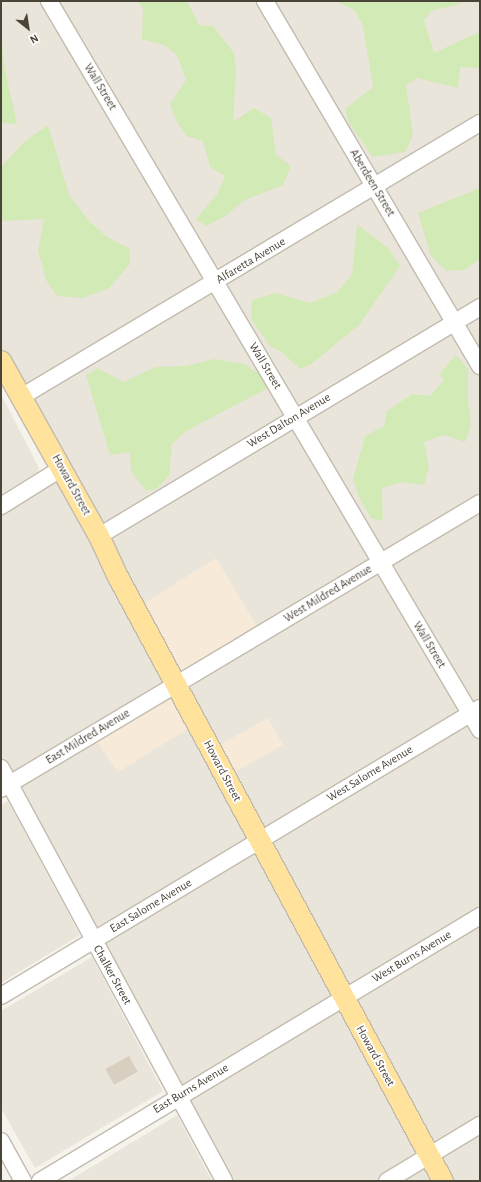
<!DOCTYPE html>
<style>
body{margin:0}
#map{position:relative;width:481px;height:1182px;overflow:hidden;background:#f6f3ec;font-family:"Alegreya Sans",sans-serif}
div>[style]{position:absolute}
.residential>*{inset:0;background:#eae5da}
.commercial>*{inset:0;background:#f7ead8;transform-origin:0 0}
.green>*{inset:0;background:#d2eab5}
.building>*{inset:0;background:#d8cfc1;transform-origin:0 0}
.roads{filter:drop-shadow(1px 0 #c2bbae) drop-shadow(-1px 0 #c2bbae) drop-shadow(0 1px #c2bbae) drop-shadow(0 -1px #c2bbae)}
.minor>*{height:16px;margin:-8px;padding:0 8px;transform-origin:8px;border-radius:8px;background:#fff}
.major>*{height:20px;margin:-10px;padding:0 10px;transform-origin:10px;border-radius:10px;background:#ffe39c}
span{translate:-50% -50%;white-space:nowrap;text-align:center;line-height:1.15;-webkit-text-stroke:3.5px #fff;paint-order:stroke}
.street-label{font-size:12px;color:#4b4439}
.frame{position:absolute;inset:0;border:2px solid #4b4439;pointer-events:none}
.north{position:absolute;left:8px;top:8px;width:40px;height:40px;-webkit-text-stroke:3px #fff;paint-order:stroke;rotate:150deg;font-size:11px;font-weight:700;line-height:16px;text-align:center;color:#4b4439}
.north::after{content:'';display:block;margin:auto;width:14px;height:18px;background:#4b4439;clip-path:polygon(50% 0,100% 100%,50% 72%,0 100%)}
</style>
<div id="map">
<div class="residential">
<i style="clip-path:polygon(1px 1px,480px 1px,480px 1181px,226px 1181px,180px 1097px,343px 1000px,429px 1157px,344px 998px,179px 1096px,1px 768px,1px 506px,62px 468px,1px 361px)"></i>
<i style="clip-path:polygon(1px 394px,39px 468px,38px 472px,1px 494px)"></i>
<i style="clip-path:polygon(8px 801px,80px 935px,1px 983px,1px 805px)"></i>
<i style="clip-path:polygon(92px 957px,163px 1091px,35px 1168px,1px 1108px,1px 1011px)"></i>
<i style="clip-path:polygon(177px 1115px,212px 1181px,68px 1181px,176px 1116px)"></i>
</div>
<div class="commercial">
<i style="clip-path:polygon(216px 558px,261px 633px,176px 684px,196px 724px,118px 772px,92px 735px,175px 684px,135px 609px)"></i>
<i style="left:268px;top:718px;width:31px;height:66px;rotate:61deg"></i>
</div>
<div class="green">
<i style="clip-path:polygon(138px 1px,187px 1px,199px 25px,213px 26px,234px 53px,236px 71px,233px 122px,254px 108px,271px 118px,276px 155px,291px 166px,283px 185px,245px 200px,225px 216px,206px 226px,196px 219px,217px 194px,225px 176px,210px 167px,203px 141px,186px 136px,176px 120px,170px 104px,186px 80px,177px 55px,164px 45px,142px 39px,143px 9px)"></i>
<i style="clip-path:polygon(336px 1px,461px 1px,458px 5px,433px 10px,424px 20px,434px 53px,477px 33px,480px 35px,480px 68px,460px 67px,458px 88px,417px 78px,406px 85px,413px 135px,405px 152px,373px 157px,349px 123px,345px 109px,373px 87px,363px 26px,355px 11px)"></i>
<i style="clip-path:polygon(1px 27px,4px 65px,17px 124px,1px 123px)"></i>
<i style="clip-path:polygon(48px 125px,69px 195px,90px 222px,107px 237px,129px 248px,130px 264px,109px 288px,83px 298px,57px 296px,46px 280px,38px 250px,44px 219px,1px 221px,1px 167px,25px 141px)"></i>
<i style="clip-path:polygon(480px 188px,480px 259px,464px 270px,446px 271px,431px 256px,418px 213px)"></i>
<i style="clip-path:polygon(357px 224px,388px 248px,400px 266px,359px 325px,310px 365px,300px 369px,283px 353px,270px 346px,251px 319px,252px 300px,275px 293px,310px 303px,337px 292px,352px 275px)"></i>
<i style="clip-path:polygon(456px 355px,468px 369px,468px 402px,471px 424px,465px 442px,444px 435px,424px 442px,429px 467px,424px 485px,401px 482px,382px 488px,383px 521px,371px 518px,359px 497px,353px 479px,365px 436px,384px 426px,387px 411px,412px 394px,430px 396px,444px 380px,439px 374px)"></i>
<i style="clip-path:polygon(214px 359px,244px 364px,260px 374px,270px 387px,186px 431px,172px 444px,169px 476px,156px 489px,146px 491px,131px 471px,130px 452px,110px 455px,86px 375px,98px 368px,123px 382px,156px 367px,186px 366px)"></i>
</div>
<div class="building">
<i style="left:129px;top:1056px;width:18px;height:27px;rotate:61deg"></i>
</div>
<div class="roads">
<div class="minor">
<i style="left:49px;top:1px;width:847px;rotate:59.41deg"></i>
<i style="left:265px;top:1px;width:424px;rotate:59.5deg"></i>
<i style="left:21px;top:397px;width:535px;rotate:-30.84deg"></i>
<i style="left:1px;top:506px;width:72px;rotate:-31.9deg"></i>
<i style="left:99px;top:536px;width:445px;rotate:-31deg"></i>
<i style="left:1px;top:768px;width:469px;rotate:61.6deg"></i>
<i style="left:1px;top:789px;width:558px;rotate:-30.84deg"></i>
<i style="left:1px;top:996px;width:559px;rotate:-31.02deg"></i>
<i style="left:1px;top:1141px;width:46px;rotate:61.2deg"></i>
<i style="left:40px;top:1181px;width:514px;rotate:-31.06deg"></i>
<i style="left:387px;top:1181px;width:109px;rotate:-31.1deg"></i>
</div>
<div class="major">
<i style="left:1px;top:361px;width:201px;rotate:60.8deg"></i>
<i style="left:99px;top:536px;width:43px;rotate:65.2deg"></i>
<i style="left:117px;top:575px;width:688px;rotate:61.72deg"></i>
</div>
</div>
<div class="street-label">
<span style="left:100px;top:87px;rotate:59deg">Wall Street</span>
<span style="left:372px;top:183px;rotate:59deg">Aberdeen Street</span>
<span style="left:251px;top:261px;rotate:-31deg">Alfaretta Avenue</span>
<span style="left:265px;top:366px;rotate:59deg">Wall Street</span>
<span style="left:289px;top:421px;rotate:-31deg">West Dalton Avenue</span>
<span style="left:71px;top:485px;rotate:61deg">Howard Street</span>
<span style="left:328px;top:594px;rotate:-31deg">West Mildred Avenue</span>
<span style="left:429px;top:645px;rotate:59deg">Wall Street</span>
<span style="left:88px;top:737px;rotate:-31deg">East Mildred Avenue</span>
<span style="left:222px;top:771px;rotate:62deg">Howard Street</span>
<span style="left:370px;top:774px;rotate:-31deg">West Salome Avenue</span>
<span style="left:151px;top:906px;rotate:-31deg">East Salome Avenue</span>
<span style="left:412px;top:957px;rotate:-31deg">West Burns Avenue</span>
<span style="left:112px;top:975px;rotate:61deg">Chalker Street</span>
<span style="left:375px;top:1056px;rotate:61deg">Howard Street</span>
<span style="left:191px;top:1089px;rotate:-31deg">East Burns Avenue</span>
</div>
<div class="frame"></div>
<div class="north">N</div>
</div>
